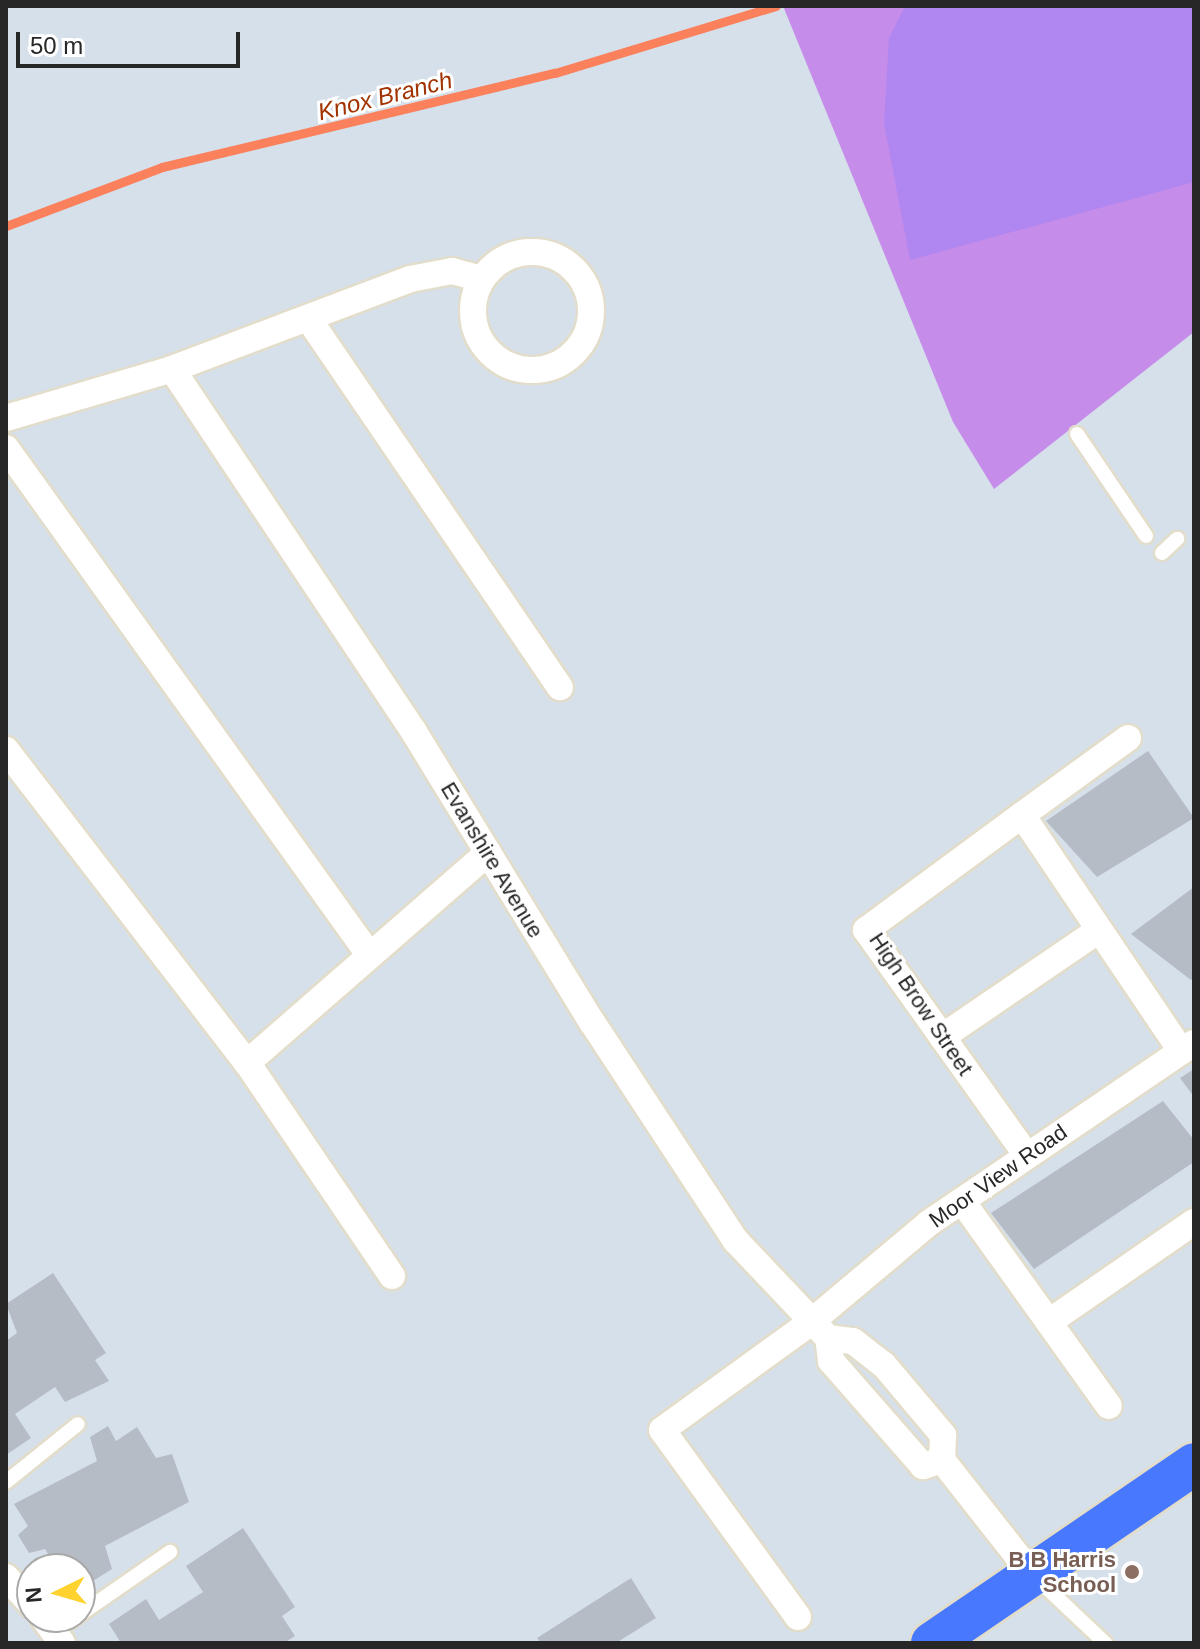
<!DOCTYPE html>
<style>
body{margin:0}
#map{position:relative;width:1200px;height:1649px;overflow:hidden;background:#d6e0eb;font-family:Helvetica,sans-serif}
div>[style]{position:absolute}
.green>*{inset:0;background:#c68ce9}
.pitch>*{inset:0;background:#b086f1}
.stream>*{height:9px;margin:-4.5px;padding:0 4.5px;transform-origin:4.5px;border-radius:4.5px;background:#fa815c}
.building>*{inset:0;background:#b6bcc6}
.roads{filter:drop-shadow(2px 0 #e2ddcb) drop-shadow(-2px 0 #e2ddcb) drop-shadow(0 2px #e2ddcb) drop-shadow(0 -2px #e2ddcb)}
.lane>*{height:14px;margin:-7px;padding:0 7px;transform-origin:7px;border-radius:7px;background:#fff}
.street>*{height:26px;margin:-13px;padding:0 13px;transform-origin:13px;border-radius:13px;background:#fff}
.street>.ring{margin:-13px;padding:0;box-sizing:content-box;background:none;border:26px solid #fff;border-radius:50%}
.primary>*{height:42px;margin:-21px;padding:0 21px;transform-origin:21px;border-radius:21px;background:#4878fe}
.dots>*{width:22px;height:22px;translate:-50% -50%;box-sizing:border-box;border:4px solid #fff;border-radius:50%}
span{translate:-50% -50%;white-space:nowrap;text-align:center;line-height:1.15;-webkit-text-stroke:6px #fff;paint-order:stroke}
.street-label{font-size:22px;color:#272727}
.education-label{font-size:22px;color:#785e54;font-weight:700}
.right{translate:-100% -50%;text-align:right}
.water-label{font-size:24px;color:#a13300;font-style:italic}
.frame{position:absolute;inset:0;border:8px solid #272727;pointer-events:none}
.north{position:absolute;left:16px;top:1553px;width:80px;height:80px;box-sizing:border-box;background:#fff;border:2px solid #a9a9a9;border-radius:50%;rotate:265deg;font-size:22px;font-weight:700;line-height:32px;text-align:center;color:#272727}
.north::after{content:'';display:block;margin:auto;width:28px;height:36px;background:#ffd22f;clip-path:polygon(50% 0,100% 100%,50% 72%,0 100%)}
.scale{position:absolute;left:16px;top:32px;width:224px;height:36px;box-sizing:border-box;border:4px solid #272727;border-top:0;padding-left:10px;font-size:24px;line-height:28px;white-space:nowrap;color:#272727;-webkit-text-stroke:6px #fff;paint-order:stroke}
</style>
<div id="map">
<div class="green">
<i style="clip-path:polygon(783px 6px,1194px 6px,1194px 332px,994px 489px,953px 422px)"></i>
</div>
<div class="pitch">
<i style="clip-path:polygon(905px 6px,1194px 6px,1194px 182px,910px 260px,884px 123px,889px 38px)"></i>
</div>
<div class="stream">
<i style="left:6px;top:226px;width:167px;rotate:-20.7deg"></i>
<i style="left:162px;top:167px;width:404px;rotate:-13.5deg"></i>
<i style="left:555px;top:73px;width:231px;rotate:-16.9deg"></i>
</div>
<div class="building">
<i style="clip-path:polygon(1148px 751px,1194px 818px,1097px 877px,1046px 821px)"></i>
<i style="clip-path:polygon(1194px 887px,1194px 978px,1191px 980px,1131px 934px)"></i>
<i style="clip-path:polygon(1194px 1069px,1194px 1097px,1180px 1078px)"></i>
<i style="clip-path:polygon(1163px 1101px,1194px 1140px,1194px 1162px,1034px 1269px,991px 1213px)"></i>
<i style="clip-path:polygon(53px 1273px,106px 1353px,95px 1360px,109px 1381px,65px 1402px,55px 1387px,15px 1414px,31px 1438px,6px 1455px,6px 1341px,17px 1333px,6px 1304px)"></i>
<i style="clip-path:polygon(108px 1426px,116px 1441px,137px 1427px,156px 1458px,172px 1454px,189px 1502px,105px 1546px,112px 1569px,93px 1581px,86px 1570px,57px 1569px,45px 1549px,29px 1553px,18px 1535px,28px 1526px,14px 1504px,97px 1461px,90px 1437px)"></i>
<i style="clip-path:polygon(243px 1528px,295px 1607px,282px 1616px,295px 1636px,284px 1643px,121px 1643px,109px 1624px,146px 1599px,159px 1620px,203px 1592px,186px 1566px)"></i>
<i style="clip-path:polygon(631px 1578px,656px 1618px,616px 1643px,541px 1643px,537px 1638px)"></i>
</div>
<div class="roads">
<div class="lane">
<i style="left:1077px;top:434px;width:123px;rotate:55.9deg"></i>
<i style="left:1162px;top:553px;width:21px;rotate:-43deg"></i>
<i style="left:6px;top:1482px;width:92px;rotate:-38.9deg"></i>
<i style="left:1034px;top:1576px;width:98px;rotate:43.3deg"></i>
<i style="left:56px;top:1631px;width:139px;rotate:-34.7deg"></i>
</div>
<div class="street">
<i class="ring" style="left:473px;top:252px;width:92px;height:92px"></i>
<i style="left:308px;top:318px;width:447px;rotate:55.7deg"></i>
<i style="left:172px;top:369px;width:436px;rotate:56.3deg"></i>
<i style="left:414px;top:732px;width:340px;rotate:58.5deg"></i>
<i style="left:592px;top:1022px;width:262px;rotate:56.7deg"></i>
<i style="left:736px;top:1241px;width:134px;rotate:46.5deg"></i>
<i style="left:6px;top:418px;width:173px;rotate:-16.4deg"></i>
<i style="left:172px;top:369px;width:254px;rotate:-20.7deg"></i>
<i style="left:410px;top:279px;width:43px;rotate:-10.8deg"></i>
<i style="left:452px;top:271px;width:30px;rotate:15deg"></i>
<i style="left:6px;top:448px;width:621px;rotate:54.37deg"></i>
<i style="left:1128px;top:738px;width:131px;rotate:144deg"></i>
<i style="left:1022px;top:815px;width:285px;rotate:56deg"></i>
<i style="left:6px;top:750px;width:395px;rotate:52.4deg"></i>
<i style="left:1022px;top:815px;width:194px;rotate:143.6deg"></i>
<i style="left:866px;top:930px;width:277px;rotate:54.5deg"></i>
<i style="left:942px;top:1037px;width:190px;rotate:-34.3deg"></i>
<i style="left:962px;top:1201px;width:252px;rotate:54.4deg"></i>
<i style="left:392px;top:1276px;width:258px;rotate:-124.2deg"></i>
<i style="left:247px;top:1063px;width:320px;rotate:-41.1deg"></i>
<i style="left:1049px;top:1322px;width:176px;rotate:-34.6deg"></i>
<i style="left:942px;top:1460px;width:20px;rotate:162deg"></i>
<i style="left:923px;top:1466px;width:140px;rotate:-131.2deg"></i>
<i style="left:831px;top:1361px;width:23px;rotate:-97deg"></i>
<i style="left:828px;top:1338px;width:25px;rotate:7deg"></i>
<i style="left:853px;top:1341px;width:39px;rotate:38deg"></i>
<i style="left:884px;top:1365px;width:92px;rotate:49.9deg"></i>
<i style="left:943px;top:1435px;width:25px;rotate:92deg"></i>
<i style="left:942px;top:1460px;width:144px;rotate:51.8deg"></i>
<i style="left:6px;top:1577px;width:38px;rotate:47deg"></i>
<i style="left:43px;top:1617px;width:32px;rotate:54deg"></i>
<i style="left:798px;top:1617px;width:231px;rotate:-126deg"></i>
<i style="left:662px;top:1430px;width:184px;rotate:-35.9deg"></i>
<i style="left:811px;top:1322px;width:154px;rotate:-40deg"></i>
<i style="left:929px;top:1223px;width:320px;rotate:-34.2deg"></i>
</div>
<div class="primary">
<i style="left:932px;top:1643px;width:317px;rotate:-34.3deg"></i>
</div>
</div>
<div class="dots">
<i style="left:1132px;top:1572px;background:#8d6e63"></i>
</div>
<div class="street-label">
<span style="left:492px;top:860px;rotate:59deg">Evanshire Avenue</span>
<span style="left:921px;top:1004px;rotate:56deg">High Brow Street</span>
<span style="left:998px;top:1176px;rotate:-35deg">Moor View Road</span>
</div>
<div class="education-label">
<span class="right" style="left:1116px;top:1572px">B B Harris<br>School</span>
</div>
<div class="water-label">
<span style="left:385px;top:96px;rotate:-14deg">Knox Branch</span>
</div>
<div class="frame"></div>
<div class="north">N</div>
<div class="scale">50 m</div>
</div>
